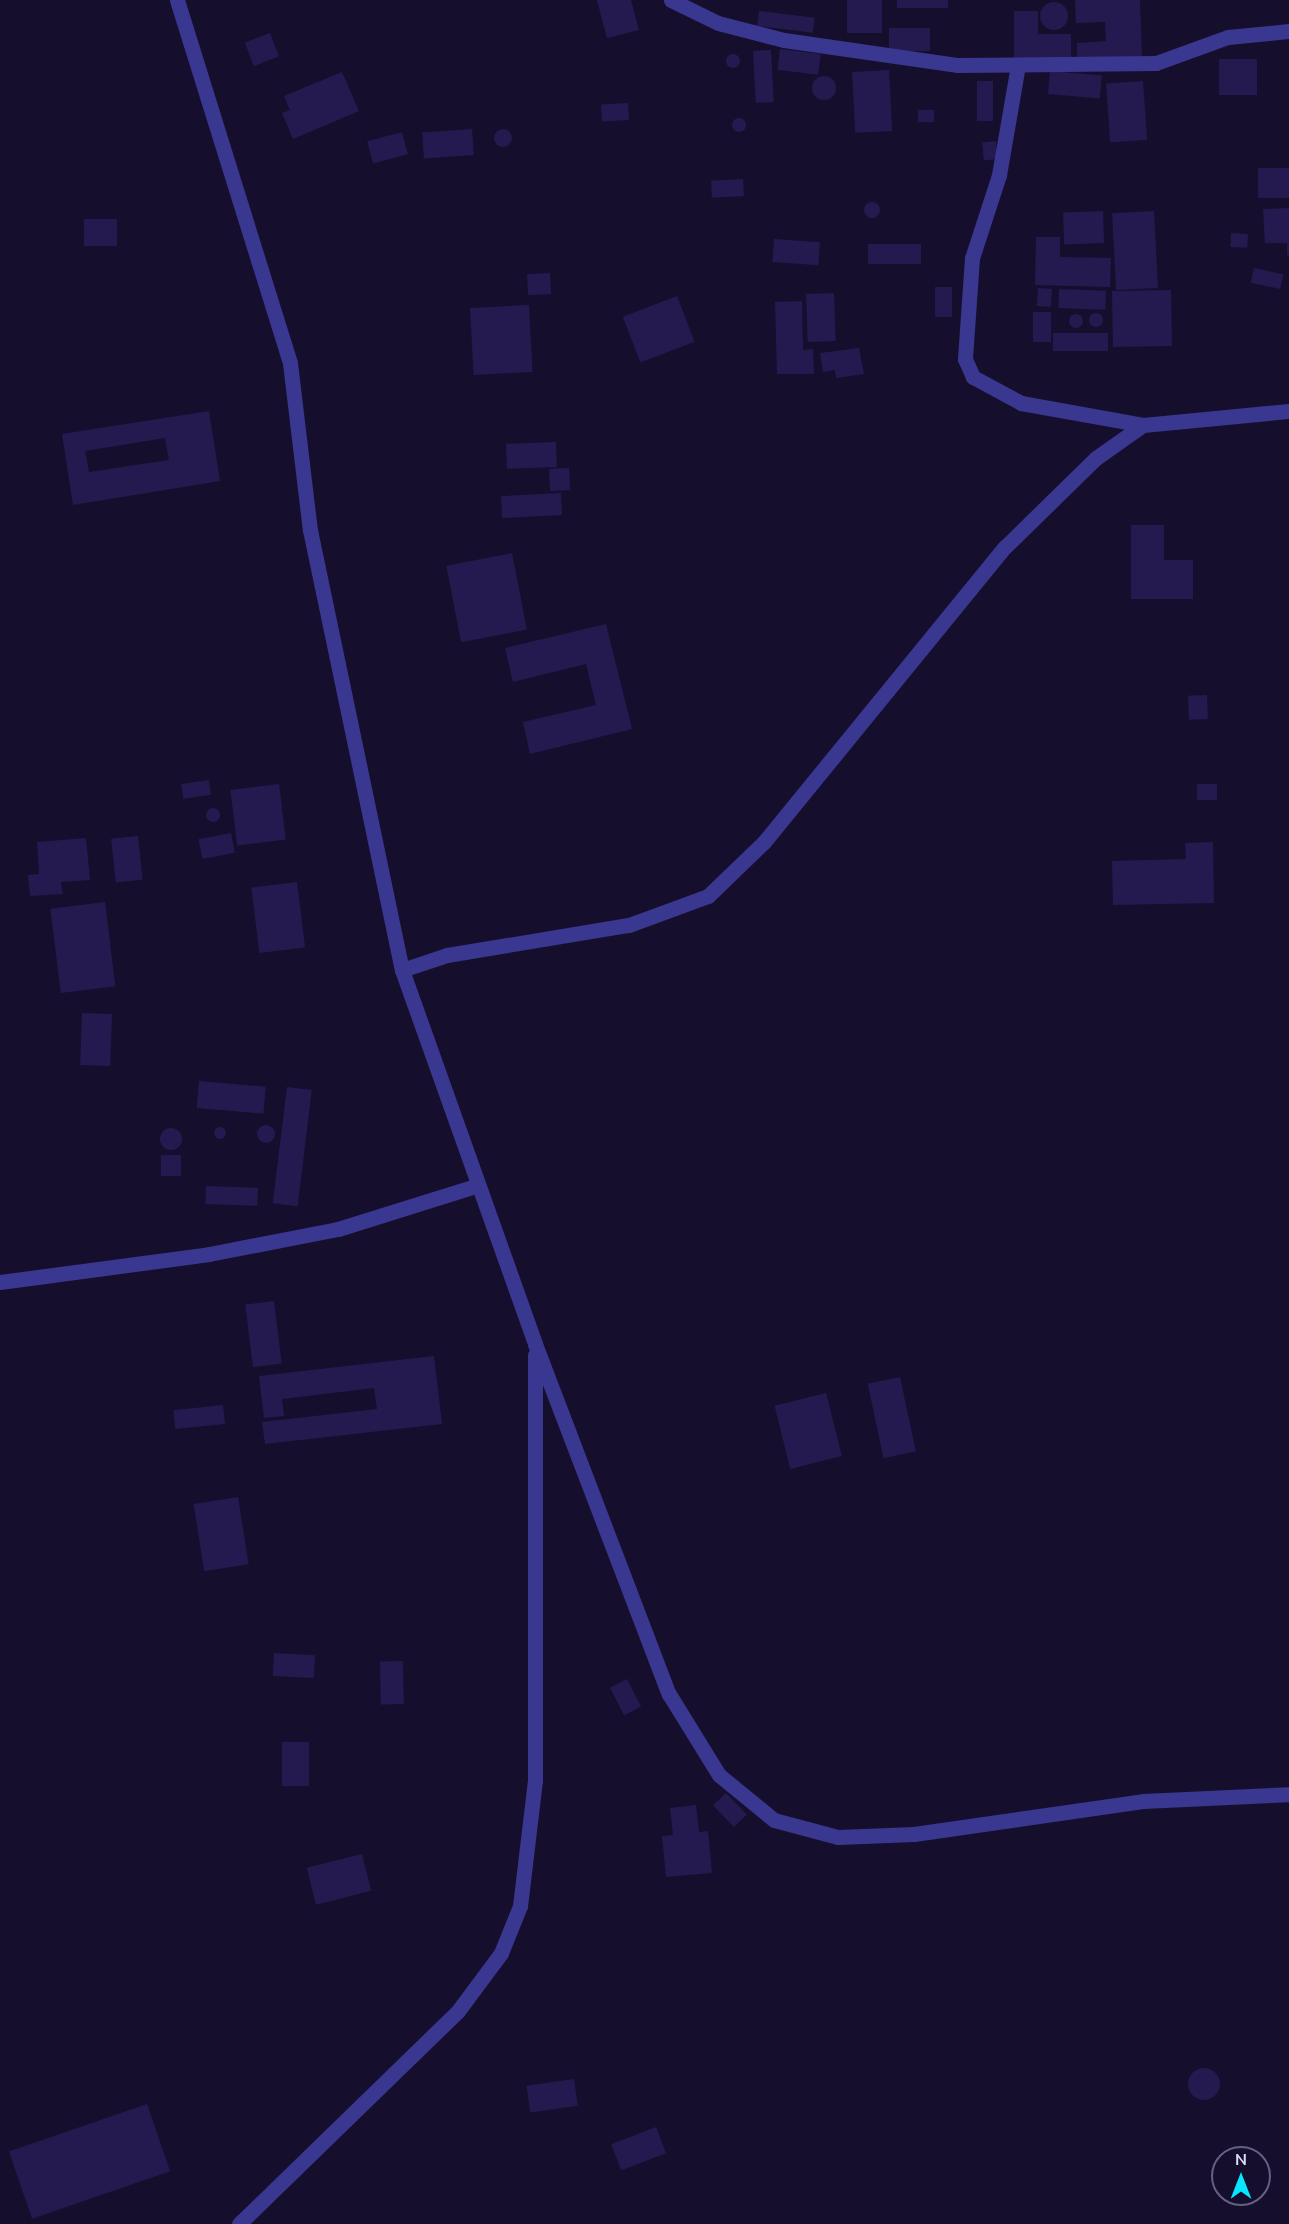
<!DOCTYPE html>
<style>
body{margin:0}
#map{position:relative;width:1289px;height:2224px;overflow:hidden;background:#150f2d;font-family:"Nunito Sans",sans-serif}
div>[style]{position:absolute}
.building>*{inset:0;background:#251a50;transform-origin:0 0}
.round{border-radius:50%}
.minor>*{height:15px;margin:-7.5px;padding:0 7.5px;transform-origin:7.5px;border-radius:7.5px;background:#3a3790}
span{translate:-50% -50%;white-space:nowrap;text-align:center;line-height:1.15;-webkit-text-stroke:4.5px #150f2d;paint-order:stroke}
.north{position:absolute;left:1211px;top:2146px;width:60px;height:60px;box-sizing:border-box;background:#150f2d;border:2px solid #666181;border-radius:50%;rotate:0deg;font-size:16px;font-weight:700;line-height:24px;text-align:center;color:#e0dcff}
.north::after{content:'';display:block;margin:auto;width:21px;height:27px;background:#08e6ff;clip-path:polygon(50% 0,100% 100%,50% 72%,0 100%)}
</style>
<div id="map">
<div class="building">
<i style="clip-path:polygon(597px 0,631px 0,639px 30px,607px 38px)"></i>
<i style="left:847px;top:0;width:35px;height:33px"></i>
<i style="left:897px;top:0;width:51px;height:8px"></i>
<i style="clip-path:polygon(1075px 0,1140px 0,1142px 58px,1077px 60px,1077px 43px,1106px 41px,1105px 22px,1076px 23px)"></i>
<i class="round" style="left:1040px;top:2px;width:28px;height:28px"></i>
<i style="left:759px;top:11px;width:56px;height:15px;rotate:7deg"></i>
<i style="clip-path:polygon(1014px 11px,1038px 11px,1038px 34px,1071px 34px,1071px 58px,1014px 58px)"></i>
<i style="left:930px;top:28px;width:23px;height:41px;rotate:90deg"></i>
<i style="left:270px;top:33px;width:25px;height:27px;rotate:69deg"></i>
<i style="left:780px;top:49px;width:41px;height:21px;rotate:7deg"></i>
<i style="left:771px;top:50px;width:52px;height:18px;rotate:87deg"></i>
<i class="round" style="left:726px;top:54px;width:14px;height:14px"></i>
<i style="left:1219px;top:59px;width:38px;height:36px"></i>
<i style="left:889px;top:70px;width:61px;height:37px;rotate:87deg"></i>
<i style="left:1050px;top:71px;width:52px;height:23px;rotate:5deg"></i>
<i style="clip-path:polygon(342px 72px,359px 111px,293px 139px,282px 113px,290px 110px,284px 96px)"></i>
<i class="round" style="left:812px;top:76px;width:24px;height:24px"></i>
<i style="left:977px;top:81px;width:16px;height:40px"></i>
<i style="left:1143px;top:81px;width:59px;height:37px;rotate:86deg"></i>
<i style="left:628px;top:103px;width:17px;height:27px;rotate:87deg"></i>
<i style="left:918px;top:110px;width:16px;height:12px"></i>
<i class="round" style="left:732px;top:118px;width:14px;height:14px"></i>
<i class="round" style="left:494px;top:129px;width:18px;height:18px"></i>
<i style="left:472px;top:129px;width:26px;height:50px;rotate:86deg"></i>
<i style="left:402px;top:132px;width:23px;height:36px;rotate:75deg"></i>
<i style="left:996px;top:141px;width:18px;height:14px;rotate:84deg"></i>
<i style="left:1289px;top:168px;width:30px;height:31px;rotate:90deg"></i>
<i style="left:743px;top:179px;width:17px;height:32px;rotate:87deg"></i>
<i class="round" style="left:864px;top:202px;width:16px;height:16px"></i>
<i style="clip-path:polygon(1289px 208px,1289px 255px,1287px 255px,1287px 243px,1265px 243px,1263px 209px)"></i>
<i style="left:1103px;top:211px;width:32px;height:40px;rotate:88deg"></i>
<i style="left:1154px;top:211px;width:77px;height:42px;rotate:87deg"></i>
<i style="left:84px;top:219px;width:33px;height:27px"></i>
<i style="left:1231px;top:233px;width:17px;height:14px;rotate:3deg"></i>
<i style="clip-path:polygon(1036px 237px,1060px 237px,1060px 257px,1111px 258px,1110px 287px,1035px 285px)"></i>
<i style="left:774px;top:239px;width:46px;height:23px;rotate:4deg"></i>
<i style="left:921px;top:244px;width:20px;height:53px;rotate:90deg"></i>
<i style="left:1254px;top:268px;width:30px;height:15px;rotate:12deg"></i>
<i style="left:550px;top:273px;width:21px;height:23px;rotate:87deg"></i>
<i style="left:935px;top:287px;width:17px;height:30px"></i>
<i style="left:1038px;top:288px;width:14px;height:18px;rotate:4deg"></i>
<i style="left:1059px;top:289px;width:47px;height:19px;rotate:2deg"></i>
<i style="left:1171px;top:290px;width:56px;height:59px;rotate:89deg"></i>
<i style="left:834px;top:293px;width:48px;height:28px;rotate:88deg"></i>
<i style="left:677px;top:296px;width:49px;height:58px;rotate:69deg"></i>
<i style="clip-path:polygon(802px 301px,803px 350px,813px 349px,814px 374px,777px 374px,775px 302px)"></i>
<i style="left:529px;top:305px;width:67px;height:59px;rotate:87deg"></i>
<i style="left:1051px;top:312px;width:30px;height:18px;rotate:90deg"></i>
<i class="round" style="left:1089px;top:313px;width:14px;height:14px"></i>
<i class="round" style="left:1069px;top:314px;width:14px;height:14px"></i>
<i style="left:1108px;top:333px;width:18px;height:55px;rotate:90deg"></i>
<i style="clip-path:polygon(859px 348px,864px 374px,836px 378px,835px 370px,823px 372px,820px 353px)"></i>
<i style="clip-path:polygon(evenodd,209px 411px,220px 481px,73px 505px,62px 434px,209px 411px,165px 438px,169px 460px,89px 472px,85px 451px,165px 438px)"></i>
<i style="left:556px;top:442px;width:25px;height:50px;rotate:88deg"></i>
<i style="left:569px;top:468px;width:22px;height:20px;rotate:87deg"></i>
<i style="left:561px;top:493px;width:22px;height:60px;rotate:87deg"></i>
<i style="clip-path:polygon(1131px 525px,1164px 525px,1164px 560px,1193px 560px,1193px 599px,1131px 599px)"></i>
<i style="left:512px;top:553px;width:78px;height:67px;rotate:79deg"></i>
<i style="clip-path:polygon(606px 624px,632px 729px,530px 754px,523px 722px,596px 705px,586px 664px,513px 682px,505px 648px)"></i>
<i style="left:1207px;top:695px;width:24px;height:19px;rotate:88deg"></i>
<i style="left:209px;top:780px;width:15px;height:28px;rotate:82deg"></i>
<i style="left:279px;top:784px;width:56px;height:49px;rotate:83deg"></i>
<i style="left:1197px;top:784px;width:20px;height:16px"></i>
<i class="round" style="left:206px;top:808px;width:14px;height:14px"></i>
<i style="left:231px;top:833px;width:20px;height:33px;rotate:79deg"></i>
<i style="left:138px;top:836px;width:44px;height:27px;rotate:84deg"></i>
<i style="clip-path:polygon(86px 838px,90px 880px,61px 882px,63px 894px,30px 896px,28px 875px,39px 874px,37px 842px)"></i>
<i style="clip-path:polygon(1213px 842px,1214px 903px,1113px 905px,1112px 861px,1186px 859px,1185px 843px)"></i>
<i style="left:297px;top:882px;width:66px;height:46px;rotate:83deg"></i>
<i style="left:105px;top:902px;width:85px;height:55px;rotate:83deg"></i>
<i style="left:82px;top:1013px;width:30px;height:52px;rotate:2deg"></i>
<i style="left:199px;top:1081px;width:67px;height:27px;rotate:5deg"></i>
<i style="left:287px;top:1087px;width:25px;height:117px;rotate:7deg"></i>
<i class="round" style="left:257px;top:1125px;width:18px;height:18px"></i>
<i class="round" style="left:214px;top:1127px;width:12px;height:12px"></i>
<i class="round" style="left:160px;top:1128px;width:22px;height:22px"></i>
<i style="left:161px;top:1155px;width:20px;height:21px"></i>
<i style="left:206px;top:1186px;width:52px;height:18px;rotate:2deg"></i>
<i style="left:274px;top:1301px;width:63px;height:29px;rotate:83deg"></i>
<i style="clip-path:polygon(434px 1356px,442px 1424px,265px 1444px,262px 1422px,377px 1409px,374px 1388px,282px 1399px,284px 1416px,264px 1418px,259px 1376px)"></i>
<i style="left:900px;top:1377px;width:76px;height:33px;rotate:78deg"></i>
<i style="left:826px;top:1393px;width:65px;height:53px;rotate:76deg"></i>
<i style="left:223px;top:1405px;width:19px;height:50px;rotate:84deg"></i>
<i style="left:238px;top:1497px;width:68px;height:45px;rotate:81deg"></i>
<i style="left:274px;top:1653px;width:41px;height:23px;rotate:3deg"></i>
<i style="left:403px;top:1661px;width:43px;height:23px;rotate:89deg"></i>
<i style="left:627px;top:1679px;width:31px;height:19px;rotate:63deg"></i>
<i style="left:282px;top:1742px;width:27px;height:44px"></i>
<i style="left:726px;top:1793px;width:30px;height:18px;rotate:46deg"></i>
<i style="clip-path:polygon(696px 1805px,699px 1832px,708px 1831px,712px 1873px,666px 1877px,662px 1836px,673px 1835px,670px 1808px)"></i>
<i style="left:362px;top:1854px;width:38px;height:57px;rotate:76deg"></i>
<i class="round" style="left:1188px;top:2068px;width:32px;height:32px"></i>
<i style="left:574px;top:2079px;width:27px;height:48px;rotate:82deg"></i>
<i style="left:147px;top:2104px;width:71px;height:146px;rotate:71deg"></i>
<i style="left:656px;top:2127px;width:28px;height:48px;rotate:69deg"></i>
</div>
<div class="minor">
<i style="left:177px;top:0;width:380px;rotate:72.7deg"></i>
<i style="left:290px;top:363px;width:168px;rotate:83.2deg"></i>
<i style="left:310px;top:530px;width:450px;rotate:78.2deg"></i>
<i style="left:402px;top:970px;width:397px;rotate:70.4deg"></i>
<i style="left:535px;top:1344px;width:375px;rotate:69.1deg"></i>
<i style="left:669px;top:1694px;width:95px;rotate:58.3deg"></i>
<i style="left:719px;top:1775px;width:71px;rotate:39.3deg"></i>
<i style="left:774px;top:1820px;width:66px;rotate:14.9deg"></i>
<i style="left:838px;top:1837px;width:76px;rotate:-2.3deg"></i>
<i style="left:914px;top:1834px;width:231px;rotate:-8.2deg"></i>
<i style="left:1143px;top:1801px;width:146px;rotate:-2.7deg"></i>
<i style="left:671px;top:0;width:52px;rotate:26.1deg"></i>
<i style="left:718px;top:23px;width:68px;rotate:14.4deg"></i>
<i style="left:784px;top:40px;width:176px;rotate:8.2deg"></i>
<i style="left:958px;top:65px;width:198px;rotate:-0.6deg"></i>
<i style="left:1156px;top:63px;width:77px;rotate:-19.9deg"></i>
<i style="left:1228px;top:37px;width:61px;rotate:-5.6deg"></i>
<i style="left:1018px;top:65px;width:112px;rotate:99.8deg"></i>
<i style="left:999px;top:175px;width:87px;rotate:108deg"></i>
<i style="left:972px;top:258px;width:101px;rotate:94deg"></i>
<i style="left:965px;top:359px;width:20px;rotate:66deg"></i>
<i style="left:973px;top:377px;width:55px;rotate:28.4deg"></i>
<i style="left:1021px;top:403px;width:124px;rotate:10.2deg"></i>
<i style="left:402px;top:970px;width:47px;rotate:-18.4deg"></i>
<i style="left:447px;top:955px;width:184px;rotate:-9.4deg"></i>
<i style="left:629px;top:925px;width:84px;rotate:-20.2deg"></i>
<i style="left:708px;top:896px;width:78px;rotate:-44deg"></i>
<i style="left:764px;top:842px;width:381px;rotate:-50.8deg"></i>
<i style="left:1005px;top:547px;width:127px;rotate:-44.4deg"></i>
<i style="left:1096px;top:458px;width:57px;rotate:-35.1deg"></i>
<i style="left:1143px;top:425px;width:147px;rotate:-5.5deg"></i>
<i style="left:0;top:1282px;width:211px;rotate:-7.6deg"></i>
<i style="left:209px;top:1254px;width:131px;rotate:-11deg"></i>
<i style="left:338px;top:1229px;width:147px;rotate:-17.4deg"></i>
<i style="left:239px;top:2224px;width:305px;rotate:-44.2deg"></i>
<i style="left:458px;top:2011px;width:72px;rotate:-53.4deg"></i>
<i style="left:501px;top:1953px;width:51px;rotate:-68deg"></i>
<i style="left:520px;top:1906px;width:126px;rotate:-83.2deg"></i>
<i style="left:535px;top:1781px;width:426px;rotate:-90deg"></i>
</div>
<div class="north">N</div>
</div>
